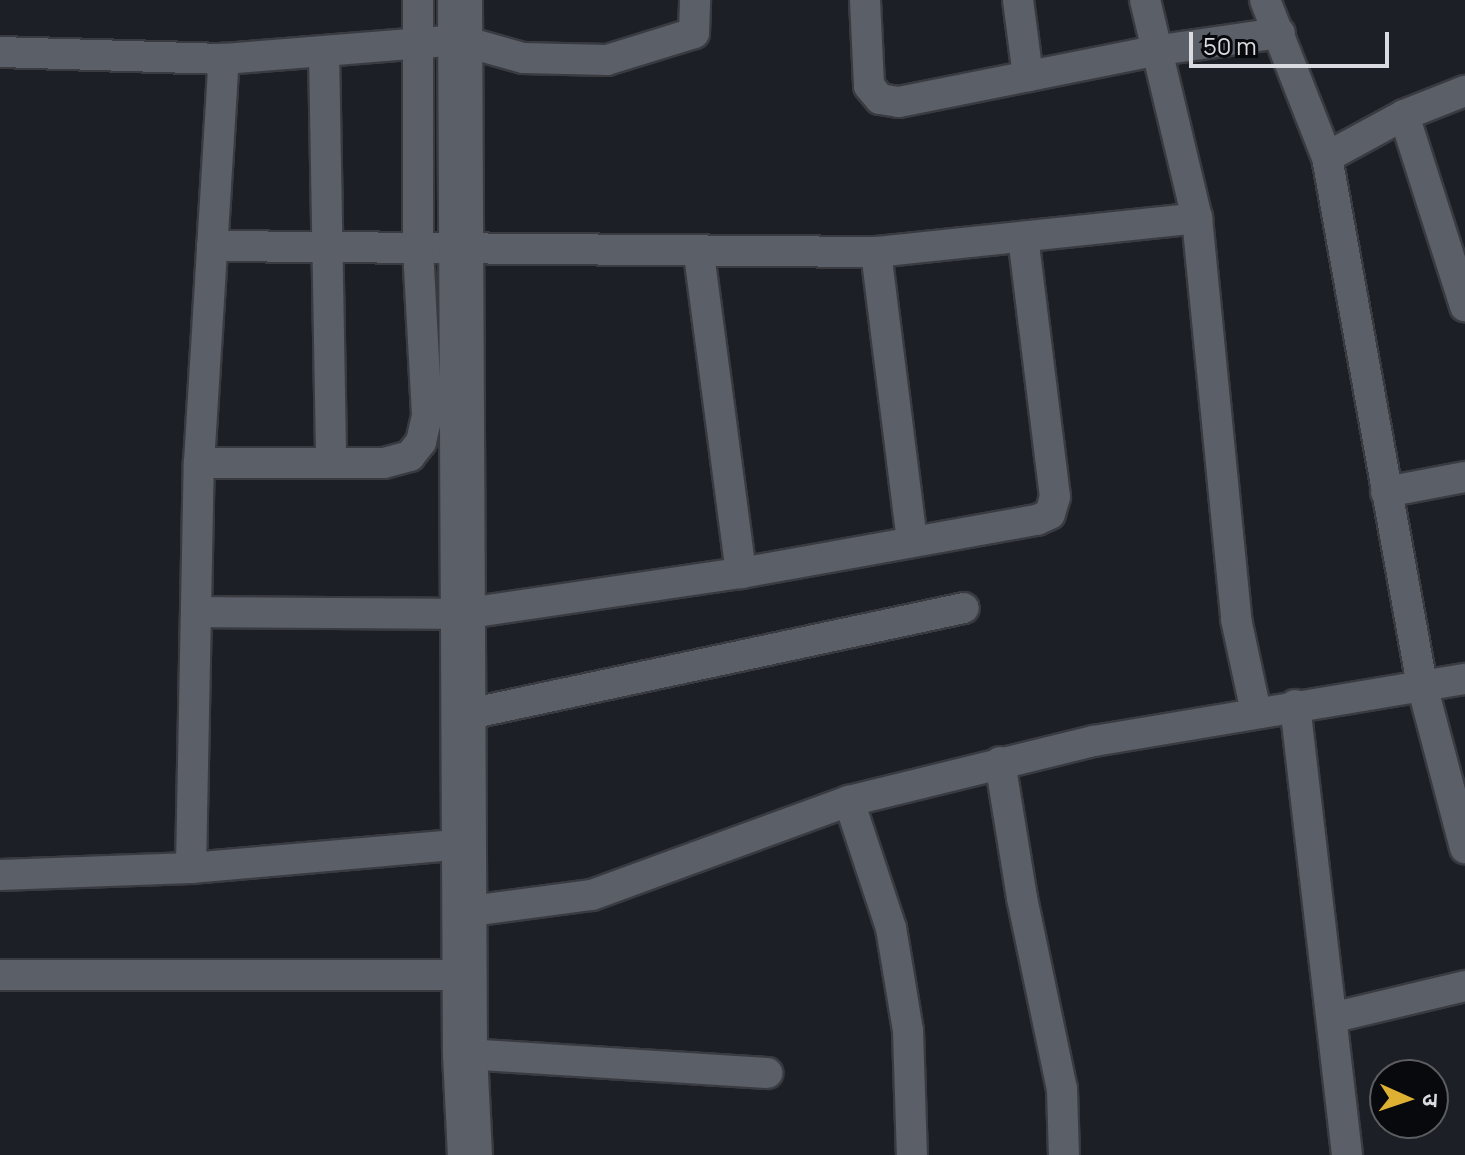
<!DOCTYPE html>
<meta charset="utf-8">
<style>
body{margin:0}
#map{position:relative;width:1465px;height:1155px;overflow:hidden;background:#1c1f26;font-family:Manrope,"Noto Sans Devanagari",sans-serif}
div>[style]{position:absolute}
.roads{filter:drop-shadow(2px 0 #393b41) drop-shadow(-2px 0 #393b41) drop-shadow(0 2px #393b41) drop-shadow(0 -2px #393b41)}
.street>*{height:30px;margin:-15px;padding:0 15px;transform-origin:15px;border-radius:15px;background:#5b5f68}
.secondary>*{height:44px;margin:-22px;padding:0 22px;transform-origin:22px;border-radius:22px;background:#5b5f68}
span{translate:-50% -50%;white-space:nowrap;text-align:center;line-height:1.15;-webkit-text-stroke:6px #08090c;paint-order:stroke}
.north{position:absolute;left:1369px;top:1059px;width:80px;height:80px;box-sizing:border-box;background:#08090c;border:2px solid #5c5d61;border-radius:50%;rotate:93deg;font-size:22px;font-weight:700;line-height:32px;text-align:center;color:#d9dbe0}
.north::after{content:'';display:block;margin:auto;width:28px;height:36px;background:#deb133;clip-path:polygon(50% 0,100% 100%,50% 72%,0 100%)}
.scale{position:absolute;left:1189px;top:32px;width:200px;height:36px;box-sizing:border-box;border:4px solid #d9dbe0;border-top:0;padding-left:10px;font-size:24px;line-height:28px;white-space:nowrap;color:#d9dbe0;-webkit-text-stroke:6px #08090c;paint-order:stroke}
</style>
<div id="map">
<div class="roads">
<div class="street">
<i style="left:865px;top:0;width:86px;rotate:87.3deg"></i>
<i style="left:869px;top:86px;width:17px;rotate:50deg"></i>
<i style="left:880px;top:99px;width:19px;rotate:9deg"></i>
<i style="left:899px;top:102px;width:266px;rotate:-11.3deg"></i>
<i style="left:1160px;top:50px;width:121px;rotate:-8.1deg"></i>
<i style="left:1018px;top:0;width:77px;rotate:82.5deg"></i>
<i style="left:1145px;top:0;width:224px;rotate:76.6deg"></i>
<i style="left:1197px;top:218px;width:403px;rotate:84.4deg"></i>
<i style="left:1236px;top:619px;width:95px;rotate:77.9deg"></i>
<i style="left:1265px;top:0;width:169px;rotate:68.5deg"></i>
<i style="left:1327px;top:157px;width:536px;rotate:79.8deg"></i>
<i style="left:1422px;top:685px;width:169px;rotate:75.2deg"></i>
<i style="left:324px;top:51px;width:412px;rotate:89deg"></i>
<i style="left:0;top:52px;width:224px;rotate:1.8deg"></i>
<i style="left:1404px;top:115px;width:201px;rotate:72.3deg"></i>
<i style="left:1327px;top:157px;width:88px;rotate:-28.6deg"></i>
<i style="left:1404px;top:115px;width:66px;rotate:-21.5deg"></i>
<i style="left:212px;top:246px;width:664px;rotate:0.52deg"></i>
<i style="left:876px;top:252px;width:323px;rotate:-6deg"></i>
<i style="left:876px;top:252px;width:290px;rotate:82.9deg"></i>
<i style="left:699px;top:254px;width:322px;rotate:82.5deg"></i>
<i style="left:199px;top:463px;width:185px"></i>
<i style="left:384px;top:463px;width:27px;rotate:-15deg"></i>
<i style="left:410px;top:456px;width:18px;rotate:-52deg"></i>
<i style="left:421px;top:442px;width:28px;rotate:-77deg"></i>
<i style="left:427px;top:415px;width:165px;rotate:-93.1deg"></i>
<i style="left:418px;top:250px;width:250px;rotate:-90deg"></i>
<i style="left:1386px;top:492px;width:80px;rotate:-10.8deg"></i>
<i style="left:200px;top:612px;width:262px;rotate:0.4deg"></i>
<i style="left:462px;top:614px;width:282px;rotate:-8.4deg"></i>
<i style="left:741px;top:573px;width:301px;rotate:-10.2deg"></i>
<i style="left:1037px;top:520px;width:14px;rotate:-25deg"></i>
<i style="left:1050px;top:514px;width:18px;rotate:-74deg"></i>
<i style="left:1055px;top:497px;width:262px;rotate:-97deg"></i>
<i style="left:1295px;top:705px;width:453px;rotate:83.4deg"></i>
<i style="left:464px;top:715px;width:511px;rotate:-12.08deg"></i>
<i style="left:1000px;top:762px;width:138px;rotate:80.8deg"></i>
<i style="left:1022px;top:898px;width:195px;rotate:78.2deg"></i>
<i style="left:1062px;top:1089px;width:66px;rotate:88.3deg"></i>
<i style="left:849px;top:801px;width:134px;rotate:71.7deg"></i>
<i style="left:891px;top:928px;width:104px;rotate:80.6deg"></i>
<i style="left:908px;top:1031px;width:124px;rotate:88.2deg"></i>
<i style="left:191px;top:868px;width:274px;rotate:-5deg"></i>
<i style="left:0;top:875px;width:191px;rotate:-2.1deg"></i>
<i style="left:191px;top:868px;width:405px;rotate:-88.9deg"></i>
<i style="left:199px;top:463px;width:405px;rotate:-86.5deg"></i>
<i style="left:224px;top:59px;width:236px;rotate:-4.6deg"></i>
<i style="left:459px;top:40px;width:66px;rotate:15.7deg"></i>
<i style="left:523px;top:58px;width:84px;rotate:1.4deg"></i>
<i style="left:607px;top:60px;width:91px;rotate:-17.2deg"></i>
<i style="left:694px;top:33px;width:33px;rotate:-88deg"></i>
<i style="left:464px;top:912px;width:129px;rotate:-7.6deg"></i>
<i style="left:592px;top:895px;width:274px;rotate:-20.1deg"></i>
<i style="left:849px;top:801px;width:252px;rotate:-13.8deg"></i>
<i style="left:1094px;top:741px;width:376px;rotate:-9.5deg"></i>
<i style="left:0;top:975px;width:464px"></i>
<i style="left:1335px;top:1017px;width:134px;rotate:-13.4deg"></i>
<i style="left:465px;top:1054px;width:303px;rotate:3.6deg"></i>
</div>
<div class="secondary">
<i style="left:460px;top:0;width:1054px;rotate:89.73deg"></i>
<i style="left:465px;top:1054px;width:101px;rotate:87.2deg"></i>
</div>
</div>
<div class="north">उ</div>
<div class="scale">50 m</div>
</div>
